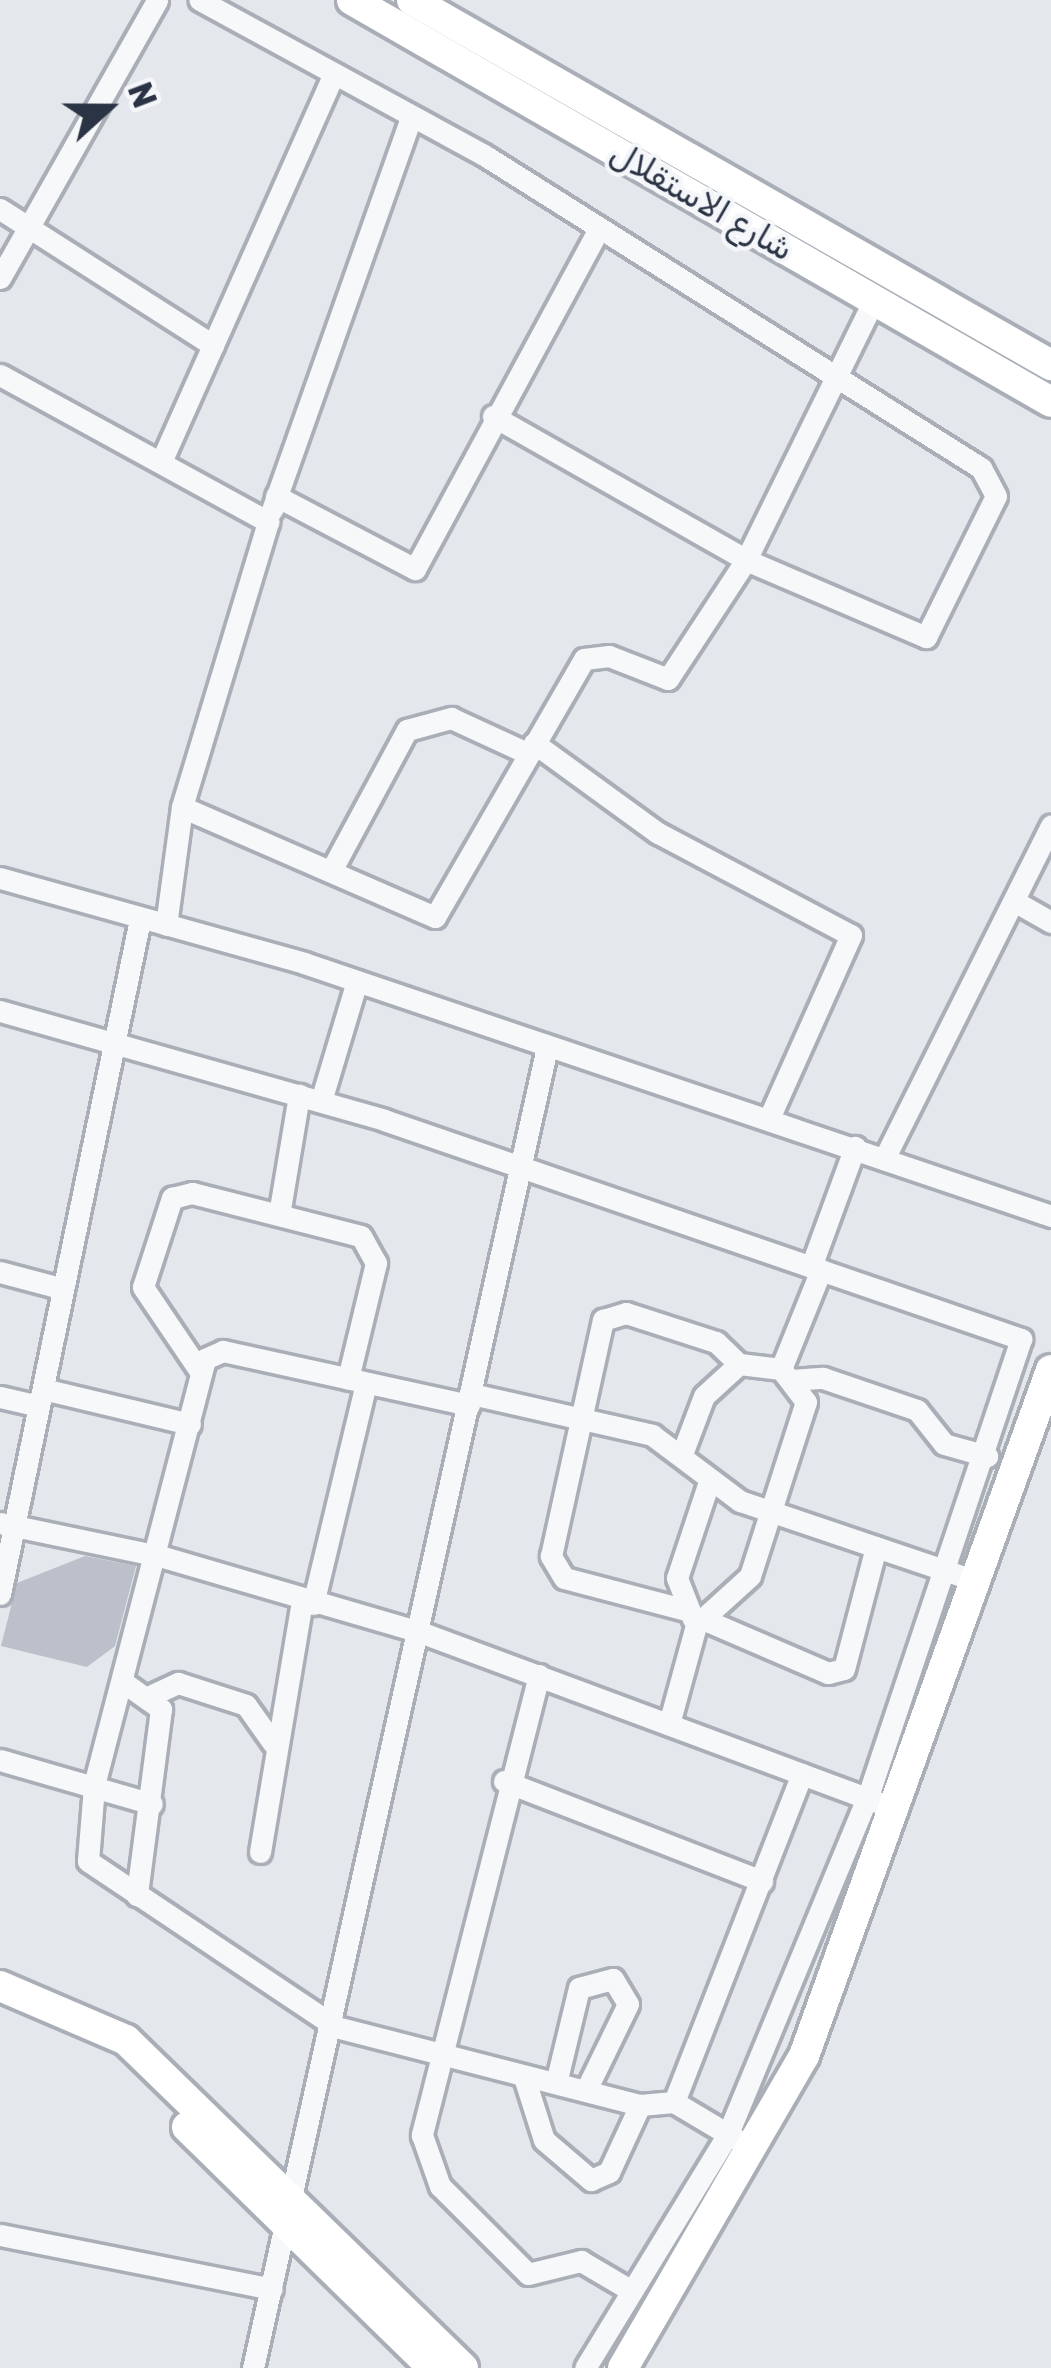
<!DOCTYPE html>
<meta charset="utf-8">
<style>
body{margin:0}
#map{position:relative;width:1051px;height:2368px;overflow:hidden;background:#e4e7ec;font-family:Rubik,Cairo,sans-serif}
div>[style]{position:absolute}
.building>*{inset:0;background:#bbc0ca}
.roads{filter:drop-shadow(3px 0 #a9aeb7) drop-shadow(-3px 0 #a9aeb7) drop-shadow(0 3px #a9aeb7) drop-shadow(0 -3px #a9aeb7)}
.street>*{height:21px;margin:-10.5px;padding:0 10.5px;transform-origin:10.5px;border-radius:10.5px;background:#f7f8fa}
.secondary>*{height:30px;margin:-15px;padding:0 15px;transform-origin:15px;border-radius:15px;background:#fff}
span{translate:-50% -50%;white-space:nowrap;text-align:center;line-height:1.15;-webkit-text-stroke:9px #f4f6f9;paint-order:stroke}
.street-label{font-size:33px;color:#2b3445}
.north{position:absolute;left:48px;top:48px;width:120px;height:120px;-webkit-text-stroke:9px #f4f6f9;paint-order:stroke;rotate:69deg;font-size:33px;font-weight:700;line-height:48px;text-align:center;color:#2b3445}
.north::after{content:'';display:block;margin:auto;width:42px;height:54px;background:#2b3445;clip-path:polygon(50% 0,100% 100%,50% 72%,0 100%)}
</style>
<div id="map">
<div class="building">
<i style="clip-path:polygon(85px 1556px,136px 1566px,115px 1646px,87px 1667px,1px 1646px,17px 1583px)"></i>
</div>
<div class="roads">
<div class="street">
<i style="left:0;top:209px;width:253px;rotate:32.6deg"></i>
<i style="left:0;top:278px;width:319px;rotate:-60.5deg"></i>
<i style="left:0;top:375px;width:306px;rotate:28.7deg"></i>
<i style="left:268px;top:522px;width:298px;rotate:106.8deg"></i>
<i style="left:182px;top:807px;width:119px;rotate:97.7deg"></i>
<i style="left:493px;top:416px;width:291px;rotate:29.6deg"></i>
<i style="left:746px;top:560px;width:290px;rotate:-63.8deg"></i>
<i style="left:161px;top:462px;width:420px;rotate:-66deg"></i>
<i style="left:276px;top:496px;width:157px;rotate:27.7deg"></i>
<i style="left:415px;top:569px;width:382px;rotate:-61.6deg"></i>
<i style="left:272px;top:510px;width:416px;rotate:-70.5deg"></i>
<i style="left:534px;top:743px;width:153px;rotate:36deg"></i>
<i style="left:658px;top:833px;width:218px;rotate:27.9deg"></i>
<i style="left:851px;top:935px;width:201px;rotate:114.1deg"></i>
<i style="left:182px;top:807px;width:276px;rotate:23.5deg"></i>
<i style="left:435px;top:917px;width:298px;rotate:-60deg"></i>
<i style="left:584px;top:659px;width:25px;rotate:-7deg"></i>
<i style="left:609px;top:656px;width:63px;rotate:21.3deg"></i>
<i style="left:668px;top:679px;width:142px;rotate:-56.8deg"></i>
<i style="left:746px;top:560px;width:196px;rotate:23.2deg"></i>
<i style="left:926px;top:637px;width:157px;rotate:-63.6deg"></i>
<i style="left:996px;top:496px;width:32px;rotate:-118deg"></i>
<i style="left:981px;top:468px;width:587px;rotate:-147.8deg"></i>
<i style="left:484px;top:155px;width:324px;rotate:-151.4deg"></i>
<i style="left:332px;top:869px;width:158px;rotate:-61.7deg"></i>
<i style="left:407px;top:730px;width:46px;rotate:-15.3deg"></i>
<i style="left:451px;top:718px;width:86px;rotate:24.8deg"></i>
<i style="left:0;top:878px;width:316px;rotate:15.6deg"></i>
<i style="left:304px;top:963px;width:789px;rotate:18.71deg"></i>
<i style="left:1014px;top:901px;width:43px;rotate:29.6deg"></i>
<i style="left:0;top:1011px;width:399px;rotate:15.8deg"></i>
<i style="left:384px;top:1120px;width:674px;rotate:18.97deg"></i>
<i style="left:1021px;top:1339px;width:484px;rotate:108.5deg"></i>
<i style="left:867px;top:1798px;width:364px;rotate:112.5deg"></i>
<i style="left:728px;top:2134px;width:274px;rotate:121.4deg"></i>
<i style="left:321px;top:1101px;width:125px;rotate:-73.3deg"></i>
<i style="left:884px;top:1159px;width:373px;rotate:-63.4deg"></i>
<i style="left:279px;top:1215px;width:122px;rotate:-80.5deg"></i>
<i style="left:811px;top:1267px;width:128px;rotate:-69.9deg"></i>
<i style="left:0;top:1272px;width:58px;rotate:15deg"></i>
<i style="left:781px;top:1369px;width:107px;rotate:-68deg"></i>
<i style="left:201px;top:1373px;width:104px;rotate:-124deg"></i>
<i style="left:143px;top:1287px;width:94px;rotate:-72deg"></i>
<i style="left:172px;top:1198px;width:21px;rotate:-14deg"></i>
<i style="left:192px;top:1193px;width:174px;rotate:14.3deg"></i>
<i style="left:361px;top:1236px;width:31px;rotate:61deg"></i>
<i style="left:376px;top:1263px;width:119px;rotate:103.6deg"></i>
<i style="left:791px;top:1380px;width:32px;rotate:-4deg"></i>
<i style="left:823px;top:1378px;width:99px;rotate:18.8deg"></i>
<i style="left:917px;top:1410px;width:43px;rotate:51.5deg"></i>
<i style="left:944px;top:1444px;width:45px;rotate:15.6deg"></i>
<i style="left:43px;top:1389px;width:151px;rotate:13.4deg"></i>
<i style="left:472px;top:1394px;width:185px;rotate:12.8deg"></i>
<i style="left:652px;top:1435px;width:110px;rotate:36.9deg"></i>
<i style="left:740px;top:1501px;width:234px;rotate:18.7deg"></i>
<i style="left:0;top:1397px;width:40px;rotate:13deg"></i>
<i style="left:469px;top:1405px;width:252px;rotate:-167.6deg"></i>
<i style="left:223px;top:1351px;width:20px;rotate:156deg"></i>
<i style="left:205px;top:1359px;width:441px;rotate:104.6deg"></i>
<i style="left:94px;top:1786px;width:75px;rotate:94.6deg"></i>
<i style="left:88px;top:1861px;width:298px;rotate:33.8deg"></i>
<i style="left:336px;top:2027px;width:314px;rotate:14.4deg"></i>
<i style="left:640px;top:2105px;width:34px;rotate:-5deg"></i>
<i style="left:674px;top:2102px;width:72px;rotate:30.8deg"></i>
<i style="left:0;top:1523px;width:163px;rotate:11.7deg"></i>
<i style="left:160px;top:1556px;width:271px;rotate:16.3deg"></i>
<i style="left:420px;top:1632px;width:489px;rotate:20.4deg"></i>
<i style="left:0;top:1594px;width:689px;rotate:-78.28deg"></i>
<i style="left:313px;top:1604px;width:227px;rotate:-76.5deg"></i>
<i style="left:690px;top:1611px;width:130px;rotate:-165.3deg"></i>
<i style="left:564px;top:1578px;width:26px;rotate:-121deg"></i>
<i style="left:551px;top:1556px;width:242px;rotate:-77.6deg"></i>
<i style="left:603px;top:1320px;width:24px;rotate:-17deg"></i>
<i style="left:626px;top:1313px;width:95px;rotate:17.9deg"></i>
<i style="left:716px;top:1342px;width:32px;rotate:44deg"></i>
<i style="left:693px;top:1619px;width:44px;rotate:-111.3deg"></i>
<i style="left:677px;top:1578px;width:101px;rotate:-71.6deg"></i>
<i style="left:705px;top:1620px;width:134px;rotate:23.3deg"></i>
<i style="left:828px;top:1673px;width:16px;rotate:-14deg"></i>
<i style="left:844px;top:1669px;width:126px;rotate:-75.3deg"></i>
<i style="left:539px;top:1675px;width:475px;rotate:104.3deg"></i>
<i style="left:422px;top:2135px;width:54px;rotate:70.6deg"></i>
<i style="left:440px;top:2186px;width:124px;rotate:45deg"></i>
<i style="left:528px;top:2274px;width:55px;rotate:-13.8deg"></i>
<i style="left:581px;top:2261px;width:59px;rotate:30.5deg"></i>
<i style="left:123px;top:1682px;width:47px;rotate:35.4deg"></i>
<i style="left:161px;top:1709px;width:188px;rotate:97.4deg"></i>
<i style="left:152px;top:1695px;width:29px;rotate:-25deg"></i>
<i style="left:178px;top:1683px;width:71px;rotate:17.9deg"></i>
<i style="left:246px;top:1705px;width:47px;rotate:54.6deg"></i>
<i style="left:669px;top:1724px;width:103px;rotate:-74.7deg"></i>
<i style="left:696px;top:1625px;width:73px;rotate:-42.2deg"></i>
<i style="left:750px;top:1576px;width:183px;rotate:-72.2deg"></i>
<i style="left:806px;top:1402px;width:41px;rotate:-127.1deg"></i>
<i style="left:781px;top:1369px;width:42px;rotate:-173.2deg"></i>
<i style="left:739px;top:1364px;width:47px;rotate:137.6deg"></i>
<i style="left:704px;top:1396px;width:62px;rotate:110.8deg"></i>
<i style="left:0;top:1760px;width:158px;rotate:16.1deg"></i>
<i style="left:504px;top:1781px;width:277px;rotate:21.2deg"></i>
<i style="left:260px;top:1852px;width:255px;rotate:-80.5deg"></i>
<i style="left:524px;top:2077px;width:66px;rotate:72.4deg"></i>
<i style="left:544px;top:2140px;width:62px;rotate:40.4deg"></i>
<i style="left:591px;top:2180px;width:20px;rotate:-24deg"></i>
<i style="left:609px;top:2172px;width:74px;rotate:-65.2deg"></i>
<i style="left:556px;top:2083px;width:98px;rotate:-76.4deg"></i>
<i style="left:579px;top:1988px;width:35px;rotate:-15deg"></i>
<i style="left:613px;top:1979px;width:29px;rotate:59deg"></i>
<i style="left:628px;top:2004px;width:96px;rotate:116deg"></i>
<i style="left:674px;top:2102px;width:352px;rotate:-68.7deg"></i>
<i style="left:0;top:2235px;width:277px;rotate:11.2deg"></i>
<i style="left:253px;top:2368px;width:1353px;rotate:-77.45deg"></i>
</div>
<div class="secondary">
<i style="left:352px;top:0;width:806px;rotate:29.9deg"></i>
<i style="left:412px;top:0;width:736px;rotate:29.74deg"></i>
<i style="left:0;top:1986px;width:137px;rotate:23.2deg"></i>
<i style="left:126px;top:2040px;width:470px;rotate:44.2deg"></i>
<i style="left:187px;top:2127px;width:344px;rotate:44.4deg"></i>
<i style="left:623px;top:2368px;width:361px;rotate:-59.9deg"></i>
<i style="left:804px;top:2056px;width:729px;rotate:-70.2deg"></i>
</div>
</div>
<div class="street-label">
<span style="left:702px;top:201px;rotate:30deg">شارع الاستقلال</span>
</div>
<div class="north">N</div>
</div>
